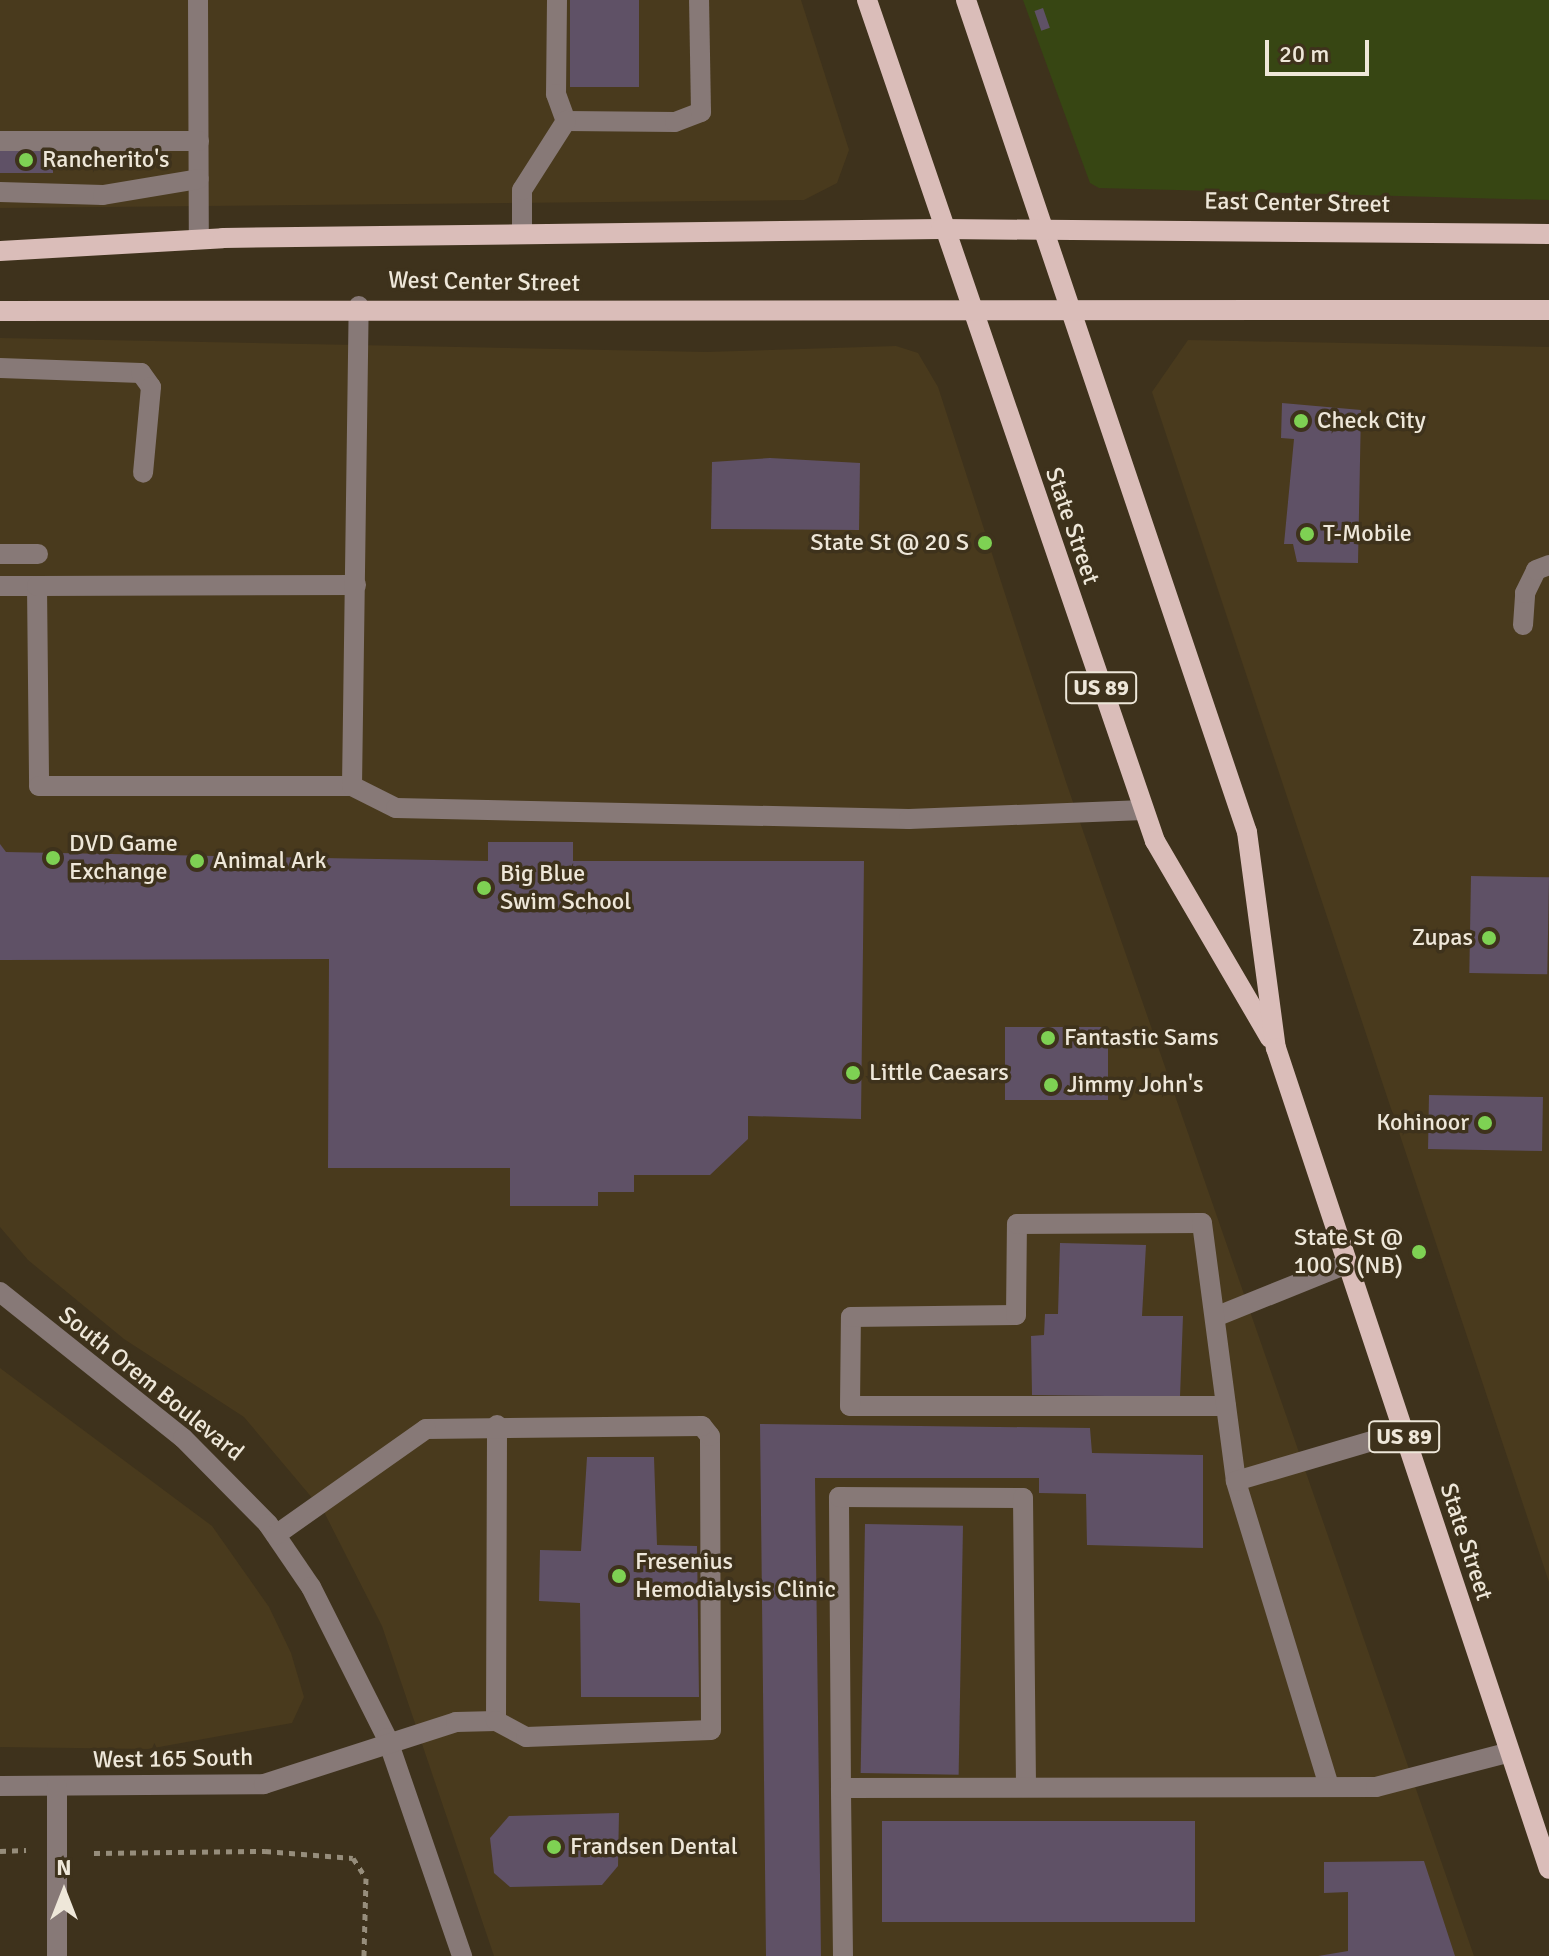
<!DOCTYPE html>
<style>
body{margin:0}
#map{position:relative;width:1549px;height:1956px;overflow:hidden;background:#3e321c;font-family:Signika,sans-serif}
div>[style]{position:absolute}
.built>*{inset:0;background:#493a1d}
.green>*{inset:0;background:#374613}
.building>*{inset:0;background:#5f5166;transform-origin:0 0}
.path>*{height:5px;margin-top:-2.5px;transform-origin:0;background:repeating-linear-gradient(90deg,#968d7b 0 6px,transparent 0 12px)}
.minor>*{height:20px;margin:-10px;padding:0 10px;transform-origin:10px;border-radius:10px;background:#877977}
.major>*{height:20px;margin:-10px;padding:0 10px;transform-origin:10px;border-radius:10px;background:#dabdb9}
.dots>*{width:22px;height:22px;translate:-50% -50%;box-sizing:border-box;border:4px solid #3e321c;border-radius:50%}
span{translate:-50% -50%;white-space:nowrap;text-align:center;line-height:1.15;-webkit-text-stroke:7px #3e321c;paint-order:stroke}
.shield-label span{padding:2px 6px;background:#3e321c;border:2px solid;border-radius:6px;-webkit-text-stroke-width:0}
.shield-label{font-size:22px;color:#eee7d9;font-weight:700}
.poi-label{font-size:24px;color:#eee7d9}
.left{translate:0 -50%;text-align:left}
.right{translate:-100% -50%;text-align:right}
.street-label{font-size:24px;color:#eee7d9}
.north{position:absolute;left:24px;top:1852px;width:80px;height:80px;-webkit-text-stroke:6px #3e321c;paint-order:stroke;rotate:0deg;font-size:22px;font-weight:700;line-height:32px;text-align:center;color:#eee7d9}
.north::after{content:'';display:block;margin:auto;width:28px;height:36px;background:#eee7d9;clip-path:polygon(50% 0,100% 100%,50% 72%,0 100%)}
.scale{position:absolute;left:1265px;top:40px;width:104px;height:36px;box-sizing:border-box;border:4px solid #eee7d9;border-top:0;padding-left:10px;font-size:24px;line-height:28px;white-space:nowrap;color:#eee7d9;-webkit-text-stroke:6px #3e321c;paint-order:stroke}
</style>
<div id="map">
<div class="built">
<i style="clip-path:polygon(0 0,801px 0,849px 150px,837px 183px,804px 200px,0 208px)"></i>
<i style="clip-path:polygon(0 338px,706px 352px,896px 346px,918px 353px,938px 387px,1066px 782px,1474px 1956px,494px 1956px,382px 1626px,324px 1512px,244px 1417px,124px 1339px,28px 1260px,0 1227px)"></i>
<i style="clip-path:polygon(1188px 340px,1549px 347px,1549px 1582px,1152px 392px)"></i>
<i style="clip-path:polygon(0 1368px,212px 1526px,269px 1607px,291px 1653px,304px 1697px,292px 1723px,148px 1749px,0 1747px)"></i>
</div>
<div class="green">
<i style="clip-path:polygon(1023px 0,1549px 0,1549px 200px,1099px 188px,1090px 183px)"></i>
</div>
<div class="building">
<i style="left:570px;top:0;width:69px;height:87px"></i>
<i style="left:1043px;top:8px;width:21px;height:9px;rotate:71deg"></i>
<i style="left:53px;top:145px;width:28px;height:53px;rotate:90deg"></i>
<i style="clip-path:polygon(1282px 403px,1361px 410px,1358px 563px,1297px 562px,1293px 544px,1284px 544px,1294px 439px,1281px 438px)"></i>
<i style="clip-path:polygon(770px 458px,860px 463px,859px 530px,711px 529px,712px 462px)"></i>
<i style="clip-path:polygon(488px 842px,573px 842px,573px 861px,864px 861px,861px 1119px,748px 1116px,748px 1139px,710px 1175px,634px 1175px,634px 1192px,598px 1192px,598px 1206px,510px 1206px,510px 1168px,328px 1168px,329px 959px,0 960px,0 844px,6px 852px,488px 861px)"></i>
<i style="left:1471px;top:876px;width:78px;height:97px;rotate:1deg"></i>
<i style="left:1005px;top:1027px;width:103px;height:73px"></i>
<i style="left:1429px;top:1095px;width:114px;height:54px;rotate:1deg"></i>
<i style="clip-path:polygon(1060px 1243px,1146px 1245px,1142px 1316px,1183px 1316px,1180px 1397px,1032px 1395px,1031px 1336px,1044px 1335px,1045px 1314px,1058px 1314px)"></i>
<i style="clip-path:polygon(760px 1424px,1090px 1428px,1092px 1453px,1203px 1455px,1203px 1548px,1087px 1545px,1086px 1494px,1039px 1493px,1039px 1478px,815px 1478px,821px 1956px,766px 1956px)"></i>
<i style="clip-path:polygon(587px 1457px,654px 1457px,657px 1545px,697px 1546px,699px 1697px,581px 1697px,580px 1603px,539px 1601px,540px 1550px,581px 1551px)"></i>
<i style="left:865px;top:1524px;width:98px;height:249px;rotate:1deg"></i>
<i style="clip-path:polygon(619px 1813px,618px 1866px,602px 1885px,510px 1887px,494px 1873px,490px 1838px,509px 1816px)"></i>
<i style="left:1195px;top:1821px;width:101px;height:313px;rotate:90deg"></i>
<i style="clip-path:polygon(1424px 1861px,1455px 1956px,1318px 1956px,1348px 1951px,1348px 1892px,1324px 1893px,1324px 1862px)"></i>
</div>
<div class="path">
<i style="left:0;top:1851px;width:26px;rotate:-2deg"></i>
<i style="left:94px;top:1853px;width:171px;rotate:-0.7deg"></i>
<i style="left:265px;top:1851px;width:88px;rotate:4.5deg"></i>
<i style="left:353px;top:1858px;width:24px;rotate:57deg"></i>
<i style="left:366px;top:1878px;width:78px;rotate:91.5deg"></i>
</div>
<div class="minor">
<i style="left:198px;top:0;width:239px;rotate:89.8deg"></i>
<i style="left:557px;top:0;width:94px;rotate:90.6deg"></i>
<i style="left:556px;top:94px;width:29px;rotate:70deg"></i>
<i style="left:566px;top:121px;width:109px;rotate:0.5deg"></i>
<i style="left:675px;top:122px;width:28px;rotate:-21deg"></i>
<i style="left:701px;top:112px;width:112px;rotate:-91deg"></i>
<i style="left:0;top:141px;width:199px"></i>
<i style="left:0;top:192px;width:103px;rotate:1.7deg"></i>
<i style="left:103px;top:195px;width:97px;rotate:-9.5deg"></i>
<i style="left:522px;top:233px;width:43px;rotate:-90deg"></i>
<i style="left:522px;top:190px;width:82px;rotate:-57.5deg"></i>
<i style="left:0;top:368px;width:141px;rotate:2deg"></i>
<i style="left:141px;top:373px;width:17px;rotate:54deg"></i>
<i style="left:151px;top:387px;width:86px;rotate:95.3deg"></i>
<i style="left:0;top:554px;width:38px"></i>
<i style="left:0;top:586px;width:37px"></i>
<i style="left:37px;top:586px;width:200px;rotate:89.4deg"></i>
<i style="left:39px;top:786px;width:313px"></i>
<i style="left:352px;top:786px;width:49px;rotate:26.6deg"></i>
<i style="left:396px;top:808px;width:513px;rotate:1.23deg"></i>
<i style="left:909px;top:819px;width:235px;rotate:-2.2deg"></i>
<i style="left:37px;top:586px;width:319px;rotate:-0.2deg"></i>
<i style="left:1523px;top:625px;width:32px;rotate:-86deg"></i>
<i style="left:1525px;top:593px;width:25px;rotate:-64deg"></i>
<i style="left:1536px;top:570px;width:14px;rotate:-21deg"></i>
<i style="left:352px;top:786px;width:480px;rotate:-89.2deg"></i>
<i style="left:0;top:1292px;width:234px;rotate:38.6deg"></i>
<i style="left:183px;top:1438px;width:121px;rotate:45.3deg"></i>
<i style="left:268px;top:1524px;width:76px;rotate:55.7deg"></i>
<i style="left:311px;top:1587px;width:169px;rotate:63.3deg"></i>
<i style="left:387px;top:1738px;width:231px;rotate:71deg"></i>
<i style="left:1215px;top:1317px;width:142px;rotate:-21.9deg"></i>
<i style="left:1226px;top:1406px;width:376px;rotate:180deg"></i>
<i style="left:850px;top:1406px;width:89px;rotate:-89.4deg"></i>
<i style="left:851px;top:1317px;width:165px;rotate:-0.7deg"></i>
<i style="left:1016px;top:1315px;width:91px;rotate:-89.4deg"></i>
<i style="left:1017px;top:1224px;width:185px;rotate:-0.3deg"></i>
<i style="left:1202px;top:1223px;width:260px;rotate:82.5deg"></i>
<i style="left:496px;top:1721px;width:296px;rotate:-89.8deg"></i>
<i style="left:0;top:1786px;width:264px;rotate:-0.4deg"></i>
<i style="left:264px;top:1784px;width:202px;rotate:-17.9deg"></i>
<i style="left:456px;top:1722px;width:40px;rotate:-1.4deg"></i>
<i style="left:496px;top:1721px;width:34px;rotate:28deg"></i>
<i style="left:526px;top:1737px;width:185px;rotate:-2.2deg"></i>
<i style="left:711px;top:1730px;width:294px;rotate:-90.2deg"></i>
<i style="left:710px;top:1436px;width:13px;rotate:-129deg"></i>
<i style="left:702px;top:1426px;width:276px;rotate:179.4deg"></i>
<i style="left:426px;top:1429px;width:184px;rotate:144.8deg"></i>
<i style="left:1329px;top:1786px;width:319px;rotate:-107deg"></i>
<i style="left:1236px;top:1481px;width:174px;rotate:-16.4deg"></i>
<i style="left:57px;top:1787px;width:169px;rotate:90deg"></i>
<i style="left:841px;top:1788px;width:291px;rotate:-90.4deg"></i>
<i style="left:839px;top:1497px;width:184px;rotate:0.3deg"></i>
<i style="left:1023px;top:1498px;width:287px;rotate:89.4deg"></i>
<i style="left:843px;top:1956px;width:168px;rotate:-90.7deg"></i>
<i style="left:841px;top:1788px;width:535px;rotate:-0.11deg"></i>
<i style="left:1376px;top:1787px;width:138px;rotate:-14.6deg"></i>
</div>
<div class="major">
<i style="left:867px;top:0;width:889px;rotate:71.1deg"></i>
<i style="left:1155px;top:841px;width:228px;rotate:59.7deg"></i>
<i style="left:966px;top:0;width:878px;rotate:71.34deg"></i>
<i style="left:1247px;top:832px;width:218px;rotate:82.4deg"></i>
<i style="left:1276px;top:1048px;width:865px;rotate:71.61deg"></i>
<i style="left:0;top:251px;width:223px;rotate:-3.3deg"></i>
<i style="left:223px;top:238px;width:718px;rotate:-0.72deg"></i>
<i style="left:941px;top:229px;width:608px;rotate:0.47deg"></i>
<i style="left:0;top:311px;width:1549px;rotate:-0.04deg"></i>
</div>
<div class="dots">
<i style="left:26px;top:160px;background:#7ed153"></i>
<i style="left:1301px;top:421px;background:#7ed153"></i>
<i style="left:1307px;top:534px;background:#7ed153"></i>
<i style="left:985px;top:543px;background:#7ed153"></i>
<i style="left:53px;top:858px;background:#7ed153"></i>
<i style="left:197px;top:861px;background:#7ed153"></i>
<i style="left:484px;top:888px;background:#7ed153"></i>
<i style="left:1489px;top:938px;background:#7ed153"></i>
<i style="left:1048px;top:1038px;background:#7ed153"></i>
<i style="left:853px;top:1073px;background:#7ed153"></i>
<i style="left:1051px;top:1085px;background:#7ed153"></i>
<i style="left:1485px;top:1123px;background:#7ed153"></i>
<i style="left:1419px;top:1252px;background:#7ed153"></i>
<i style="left:619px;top:1576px;background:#7ed153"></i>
<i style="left:554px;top:1847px;background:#7ed153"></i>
</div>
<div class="shield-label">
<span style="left:1101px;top:688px">US 89</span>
<span style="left:1404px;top:1437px">US 89</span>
</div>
<div class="poi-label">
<span class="left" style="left:42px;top:160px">Rancherito's</span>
<span class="left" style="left:1317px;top:421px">Check City</span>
<span class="left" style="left:1323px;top:534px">T-Mobile</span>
<span class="right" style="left:969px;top:543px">State St @ 20 S</span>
<span class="left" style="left:69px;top:858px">DVD Game<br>Exchange</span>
<span class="left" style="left:213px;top:861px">Animal Ark</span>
<span class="left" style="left:500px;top:888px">Big Blue<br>Swim School</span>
<span class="right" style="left:1473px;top:938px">Zupas</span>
<span class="left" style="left:1064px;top:1038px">Fantastic Sams</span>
<span class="left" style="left:869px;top:1073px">Little Caesars</span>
<span class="left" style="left:1067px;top:1085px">Jimmy John's</span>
<span class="right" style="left:1469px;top:1123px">Kohinoor</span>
<span class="right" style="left:1403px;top:1252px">State St @<br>100 S (NB)</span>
<span class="left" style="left:635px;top:1576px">Fresenius<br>Hemodialysis Clinic</span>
<span class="left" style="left:570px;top:1847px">Frandsen Dental</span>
</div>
<div class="street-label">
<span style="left:1297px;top:203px;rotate:1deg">East Center Street</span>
<span style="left:484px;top:282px;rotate:1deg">West Center Street</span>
<span style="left:1072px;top:526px;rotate:71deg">State Street</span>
<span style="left:151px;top:1384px;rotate:39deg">South Orem Boulevard</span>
<span style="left:1466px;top:1542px;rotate:72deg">State Street</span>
<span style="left:173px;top:1759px;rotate:-1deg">West 165 South</span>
</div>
<div class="north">N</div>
<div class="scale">20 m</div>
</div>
